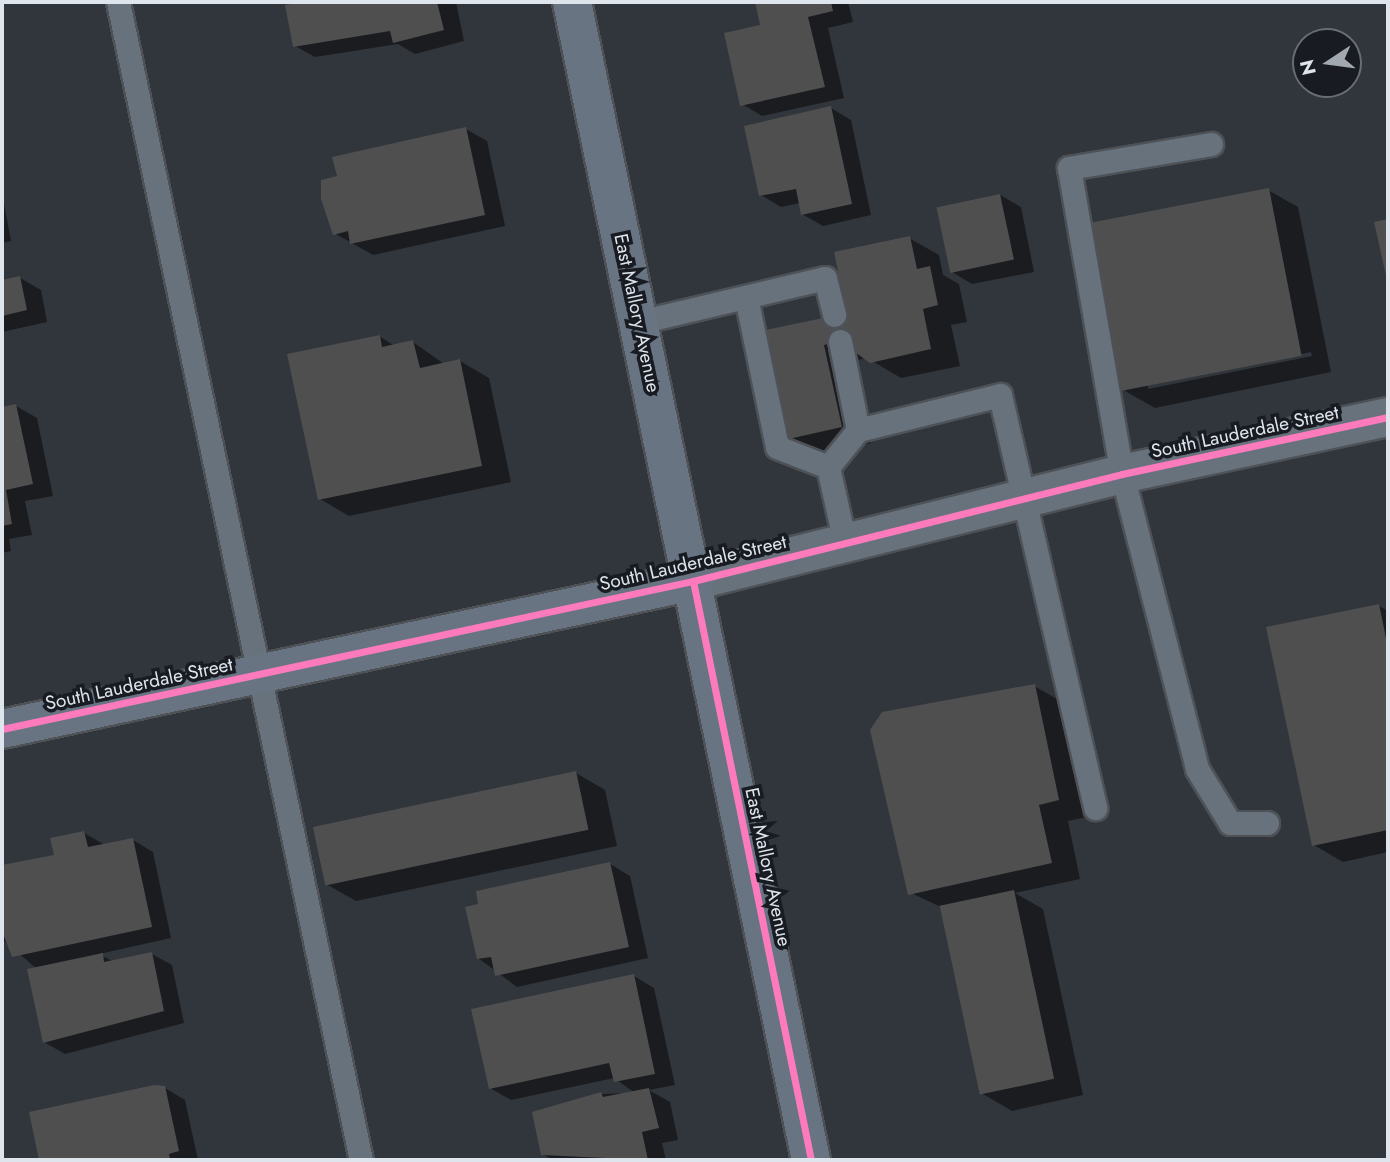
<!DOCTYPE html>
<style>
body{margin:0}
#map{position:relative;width:1390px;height:1162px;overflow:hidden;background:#31363c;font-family:Jost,sans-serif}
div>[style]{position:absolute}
.shadow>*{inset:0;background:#0007}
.building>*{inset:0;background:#4f4f50;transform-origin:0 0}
.roads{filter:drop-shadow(2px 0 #4e5257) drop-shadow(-2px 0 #4e5257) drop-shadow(0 2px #4e5257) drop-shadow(0 -2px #4e5257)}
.lane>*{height:23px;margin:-11.5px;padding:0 11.5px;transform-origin:11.5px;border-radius:11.5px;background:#67727d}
.street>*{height:38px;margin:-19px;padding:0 19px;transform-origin:19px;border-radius:19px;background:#67727d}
.secondary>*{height:38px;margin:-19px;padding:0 19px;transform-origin:19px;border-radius:19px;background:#687482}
.cycleway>*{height:7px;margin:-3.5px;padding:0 3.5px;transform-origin:3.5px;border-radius:3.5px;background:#fd7abc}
span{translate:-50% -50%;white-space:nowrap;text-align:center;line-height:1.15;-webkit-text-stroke:7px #181c22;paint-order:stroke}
.street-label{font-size:19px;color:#dfe5ed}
.frame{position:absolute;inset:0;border:4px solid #dfe5ed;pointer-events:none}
.north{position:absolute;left:1292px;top:28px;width:70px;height:70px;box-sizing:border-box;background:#181c22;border:2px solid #686c73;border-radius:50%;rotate:257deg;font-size:19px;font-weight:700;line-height:28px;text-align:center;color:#dfe5ed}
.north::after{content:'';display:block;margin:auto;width:24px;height:32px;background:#a2a8af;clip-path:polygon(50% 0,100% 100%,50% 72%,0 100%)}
</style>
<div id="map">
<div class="shadow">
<i style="clip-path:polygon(304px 2px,456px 2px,464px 41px,415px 54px,398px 44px,315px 57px,295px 46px,287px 7px)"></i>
<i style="clip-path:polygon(757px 2px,848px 2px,853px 22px,828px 28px,844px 98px,762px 116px,742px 104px,762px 27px)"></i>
<i style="clip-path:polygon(831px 108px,851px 120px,871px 215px,823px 226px,802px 214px,800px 203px,781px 207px,761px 195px)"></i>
<i style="clip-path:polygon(466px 129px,487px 141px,505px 226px,373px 255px,334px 233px)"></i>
<i style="clip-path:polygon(evenodd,1268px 190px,1298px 207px,1331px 372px,1155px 408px,1125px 391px,1268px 190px,1311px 352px,1312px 356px,1148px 389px,1148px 385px,1311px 352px)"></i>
<i style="clip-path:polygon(2px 193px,11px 241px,2px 243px)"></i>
<i style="clip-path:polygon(1000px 195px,1021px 207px,1034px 272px,972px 284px,952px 272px)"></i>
<i style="clip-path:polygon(909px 238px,939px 255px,943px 275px,959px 284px,967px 322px,951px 325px,960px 366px,901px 378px,867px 358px,853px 361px,871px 443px,815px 456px,785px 439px,763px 332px,849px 314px)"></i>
<i style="clip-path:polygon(20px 278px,41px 290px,47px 322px,2px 332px,2px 282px)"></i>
<i style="clip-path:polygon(379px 336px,395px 346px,413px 342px,444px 364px,460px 361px,489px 378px,511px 482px,349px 516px,320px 499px)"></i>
<i style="clip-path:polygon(16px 406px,37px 418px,53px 496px,25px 501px,32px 535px,9px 539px,11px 551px,2px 553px,2px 409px)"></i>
<i style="clip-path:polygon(1379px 606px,1388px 611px,1388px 852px,1343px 862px,1314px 845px)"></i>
<i style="clip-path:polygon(1034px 686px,1064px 703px,1087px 817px,1068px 821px,1080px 879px,1015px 893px,1043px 909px,1083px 1095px,1012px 1111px,983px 1094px,943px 908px,909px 892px)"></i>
<i style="clip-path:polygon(576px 773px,605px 790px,617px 846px,356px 901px,326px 884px)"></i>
<i style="clip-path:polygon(84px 833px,105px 845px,133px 840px,153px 852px,171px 938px,99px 954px,114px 962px,152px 954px,172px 965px,184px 1023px,65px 1054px,44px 1042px,37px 969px,2px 939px,2px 867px,56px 856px)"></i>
<i style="clip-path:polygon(610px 864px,630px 876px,648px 958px,517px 987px,478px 958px)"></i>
<i style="clip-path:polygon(634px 976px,654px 988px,675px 1085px,649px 1090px,670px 1102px,678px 1140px,662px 1143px,666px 1160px,554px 1160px,542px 1154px,601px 1094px,635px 1093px,614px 1078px,511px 1100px,490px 1088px)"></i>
<i style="clip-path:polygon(165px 1088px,185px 1100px,198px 1160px,41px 1160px,31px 1113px)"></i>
</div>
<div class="building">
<i style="clip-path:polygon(301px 2px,437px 2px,444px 30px,393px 43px,390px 31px,293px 47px,285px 5px)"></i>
<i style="clip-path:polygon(755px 2px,831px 2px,833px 11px,808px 17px,825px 87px,740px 106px,724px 33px,760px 25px)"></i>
<i style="clip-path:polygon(831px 106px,852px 204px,801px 215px,796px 189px,759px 196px,744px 126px)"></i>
<i style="clip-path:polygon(466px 127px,485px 215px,350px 244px,348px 231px,333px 235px,321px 199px,321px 180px,337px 176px,332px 157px)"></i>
<i style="left:1269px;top:188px;width:171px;height:183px;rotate:79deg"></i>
<i style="left:1000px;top:194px;width:67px;height:65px;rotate:78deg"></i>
<i style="clip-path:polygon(1388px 219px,1388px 280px,1387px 280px,1374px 222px)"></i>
<i style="clip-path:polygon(910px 236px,917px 269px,930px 266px,938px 305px,923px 309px,931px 349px,870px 363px,852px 350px,850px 339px,824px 345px,842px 427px,784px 440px,761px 331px,847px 313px,834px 252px)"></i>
<i style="clip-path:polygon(20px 276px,27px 310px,2px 316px,2px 280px)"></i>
<i style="clip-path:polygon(380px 335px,382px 347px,413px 340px,420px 368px,460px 359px,482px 466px,318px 500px,287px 354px)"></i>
<i style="clip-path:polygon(16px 404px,33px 484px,6px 490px,12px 524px,2px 526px,2px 407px)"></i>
<i style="clip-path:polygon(1379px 604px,1388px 648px,1388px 830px,1312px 846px,1266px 627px)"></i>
<i style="clip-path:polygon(1035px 684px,1059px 800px,1039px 805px,1052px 863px,908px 895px,870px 730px,882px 712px)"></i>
<i style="left:576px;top:771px;width:60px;height:269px;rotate:78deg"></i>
<i style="clip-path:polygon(84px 831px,88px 847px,133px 838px,152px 927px,12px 957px,2px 931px,2px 865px,54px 855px,50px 838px)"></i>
<i style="clip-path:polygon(610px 862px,629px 947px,495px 976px,491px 957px,477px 959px,465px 907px,478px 904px,476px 891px)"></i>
<i style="left:1014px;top:890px;width:193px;height:76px;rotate:78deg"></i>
<i style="clip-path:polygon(152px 952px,164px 1011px,43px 1043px,27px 969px,103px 953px,104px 962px)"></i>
<i style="clip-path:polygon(634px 974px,655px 1074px,614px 1082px,609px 1063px,489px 1089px,471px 1009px)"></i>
<i style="clip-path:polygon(154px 1085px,165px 1086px,179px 1151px,169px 1154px,170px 1159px,39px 1160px,29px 1112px)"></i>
<i style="clip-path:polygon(649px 1088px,659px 1128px,642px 1132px,648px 1160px,541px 1155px,532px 1112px,601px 1092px,603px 1097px)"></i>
</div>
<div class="roads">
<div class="lane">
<i style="left:118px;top:2px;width:1183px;rotate:78.15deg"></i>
<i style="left:1211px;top:144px;width:144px;rotate:170.4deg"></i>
<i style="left:1069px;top:168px;width:311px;rotate:80.2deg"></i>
<i style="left:1122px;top:474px;width:304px;rotate:75.7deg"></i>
<i style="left:1197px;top:769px;width:63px;rotate:58.6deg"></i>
<i style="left:1230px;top:823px;width:37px"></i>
<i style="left:746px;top:297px;width:153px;rotate:78.3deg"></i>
<i style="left:777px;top:447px;width:55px;rotate:21.4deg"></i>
<i style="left:639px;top:322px;width:191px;rotate:-13.3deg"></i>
<i style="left:825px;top:278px;width:38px;rotate:76deg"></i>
<i style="left:840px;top:341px;width:91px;rotate:78.6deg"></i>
<i style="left:858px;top:430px;width:48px;rotate:129deg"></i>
<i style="left:828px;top:467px;width:78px;rotate:77.4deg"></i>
<i style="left:858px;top:430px;width:146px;rotate:-13.8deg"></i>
<i style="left:1000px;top:395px;width:424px;rotate:77deg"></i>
</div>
<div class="street">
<i style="left:693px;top:581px;width:442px;rotate:-14deg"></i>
<i style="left:1122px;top:474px;width:272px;rotate:-12.1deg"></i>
</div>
<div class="secondary">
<i style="left:572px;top:2px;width:1182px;rotate:78.34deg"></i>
<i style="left:2px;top:729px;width:707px;rotate:-12.09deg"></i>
</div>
</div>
<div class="cycleway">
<i style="left:693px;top:581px;width:591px;rotate:78.48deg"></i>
<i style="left:2px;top:729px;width:707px;rotate:-12.09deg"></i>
<i style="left:693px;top:581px;width:442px;rotate:-14deg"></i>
<i style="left:1122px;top:474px;width:272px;rotate:-12.1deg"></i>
</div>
<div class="street-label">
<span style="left:637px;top:313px;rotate:78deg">East Mallory Avenue</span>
<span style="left:1245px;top:432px;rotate:-12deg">South Lauderdale Street</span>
<span style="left:693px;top:563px;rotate:-13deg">South Lauderdale Street</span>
<span style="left:139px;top:684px;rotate:-12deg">South Lauderdale Street</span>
<span style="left:768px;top:867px;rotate:78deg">East Mallory Avenue</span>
</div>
<div class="frame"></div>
<div class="north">N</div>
</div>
